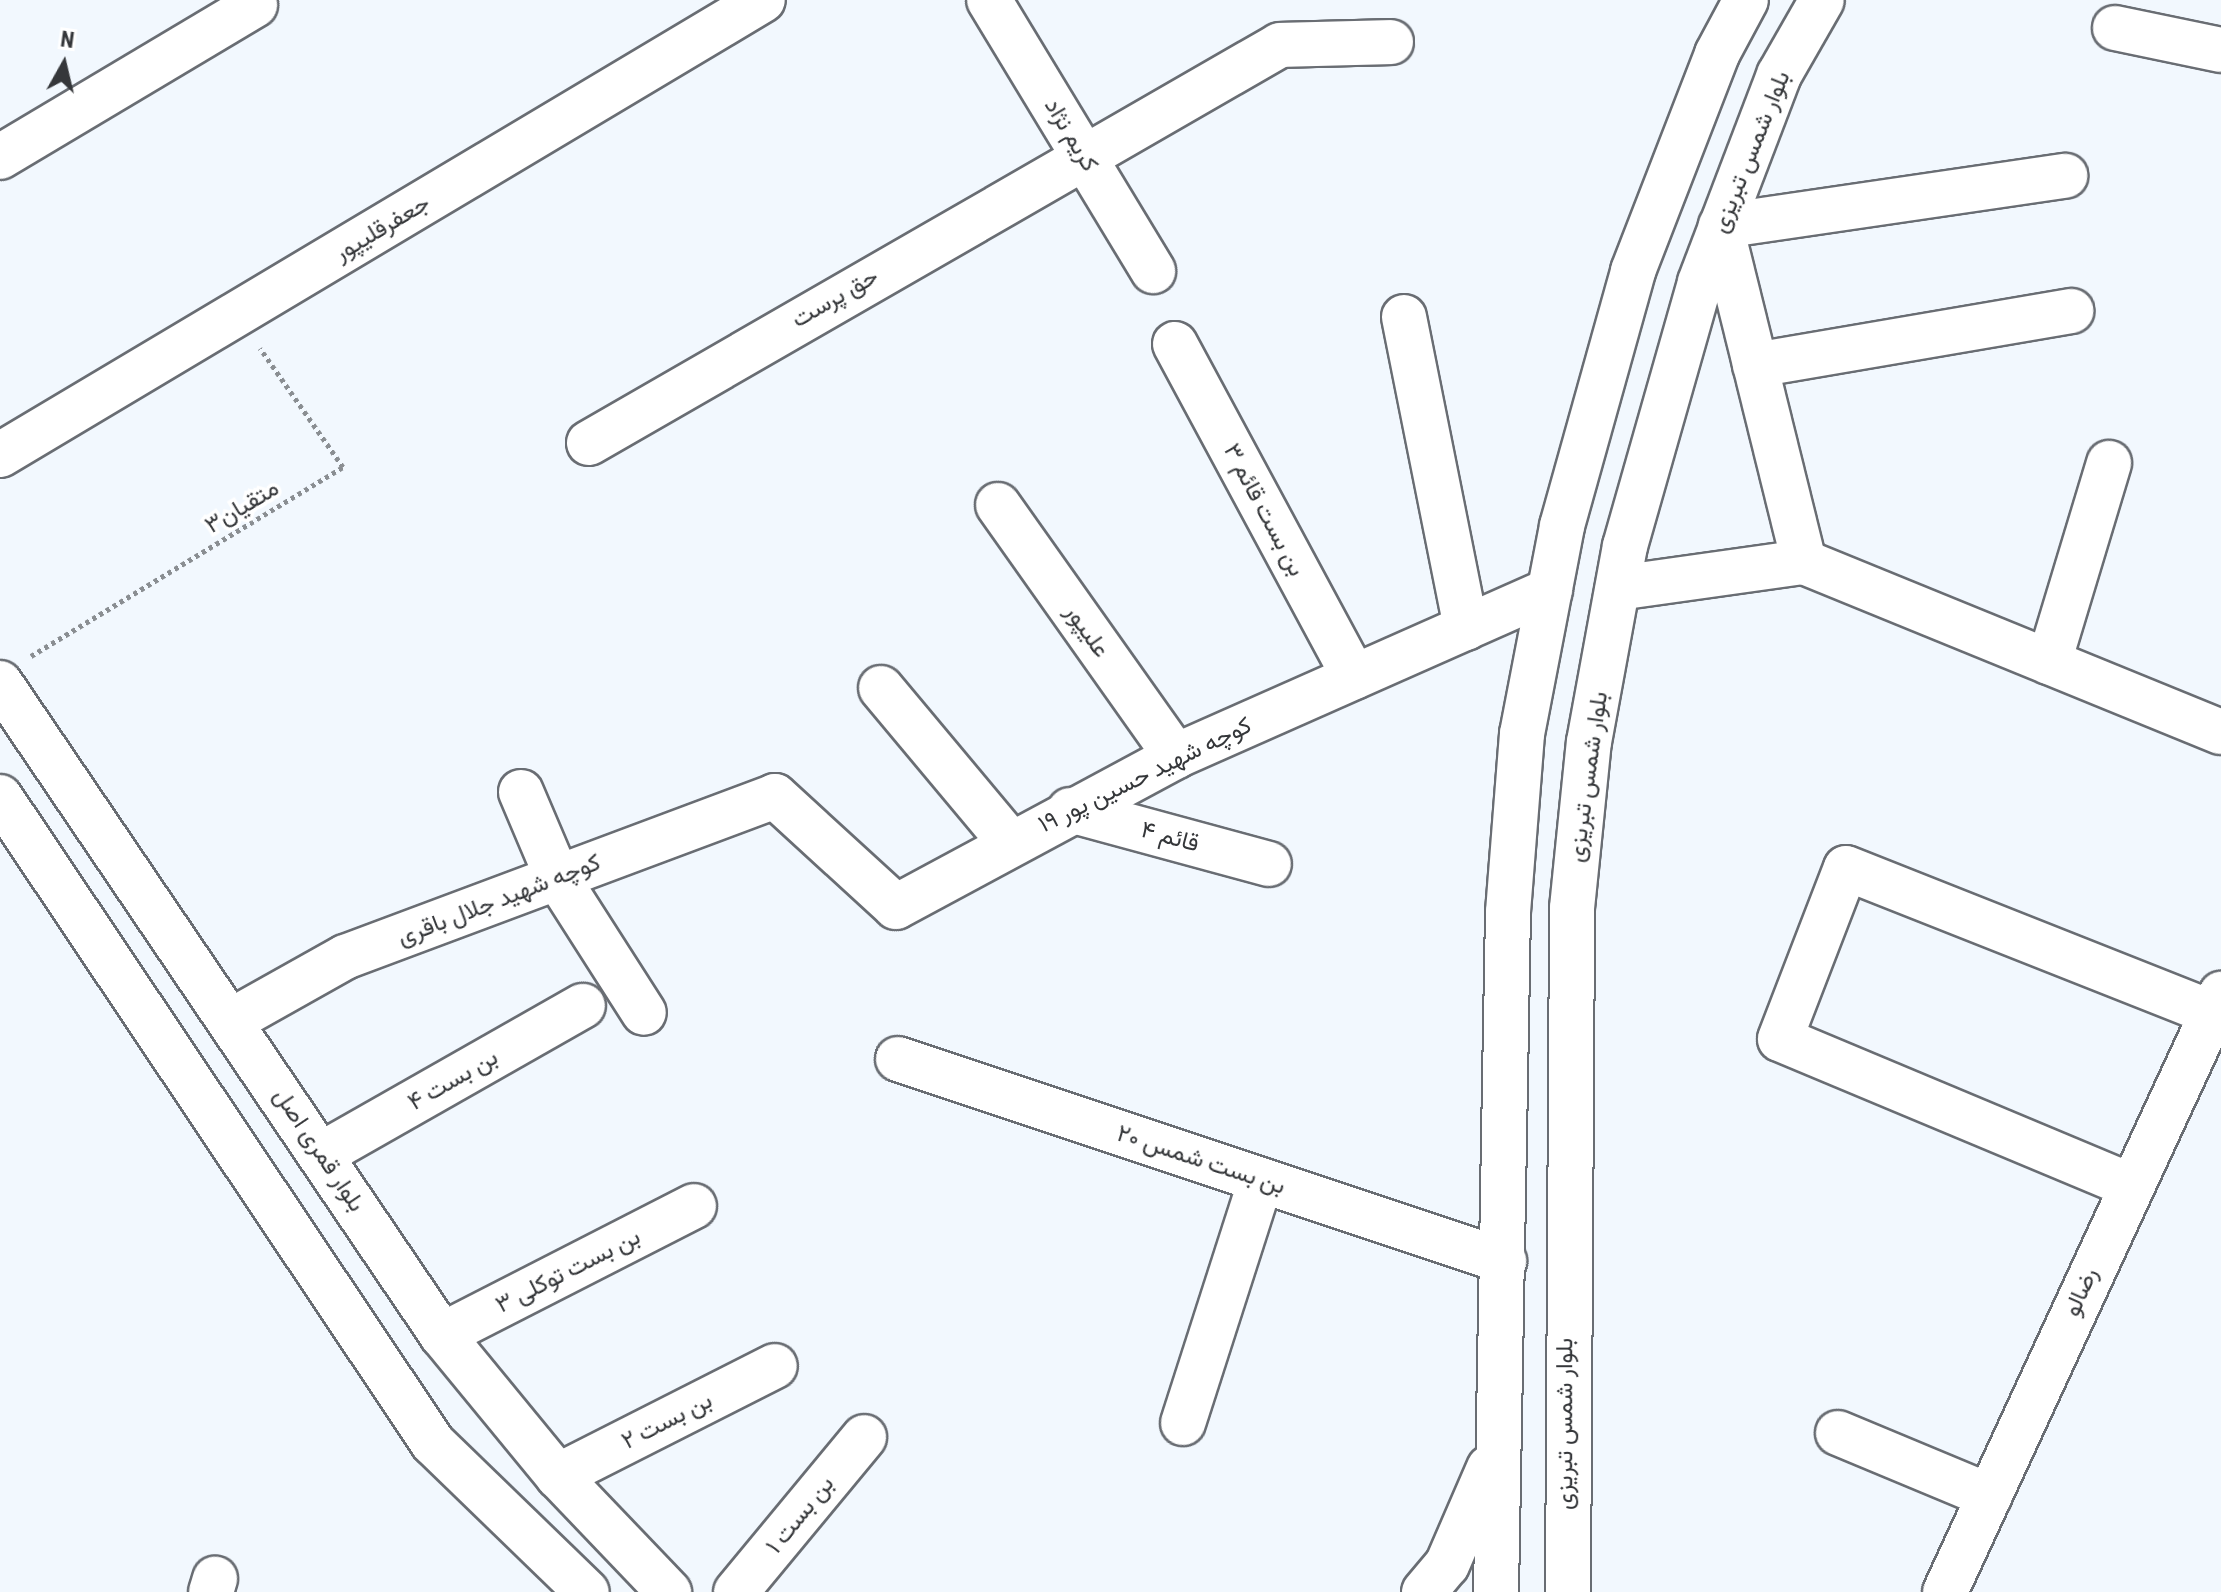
<!DOCTYPE html>
<meta charset="utf-8">
<style>
body{margin:0}
#map{position:relative;width:2221px;height:1592px;overflow:hidden;background:#f2f8fe;font-family:"Roboto Condensed",Vazirmatn,sans-serif}
div>[style]{position:absolute}
.path>*{height:5px;margin-top:-2.5px;transform-origin:0;background:repeating-linear-gradient(90deg,#8a8e92 0 4px,transparent 0 8px)}
.roads{filter:drop-shadow(2px 0 #696d73) drop-shadow(-2px 0 #696d73) drop-shadow(0 2px #696d73) drop-shadow(0 -2px #696d73)}
.minor>*{height:44px;margin:-22px;padding:0 22px;transform-origin:22px;border-radius:22px;background:#fff}
.tertiary>*{height:44px;margin:-22px;padding:0 22px;transform-origin:22px;border-radius:22px;background:#fff}
.secondary>*{height:44px;margin:-22px;padding:0 22px;transform-origin:22px;border-radius:22px;background:#fff}
span{translate:-50% -50%;white-space:nowrap;text-align:center;line-height:1.15;-webkit-text-stroke:7px #fff;paint-order:stroke}
.street-label{font-size:24px;color:#35373a}
.north{position:absolute;left:24px;top:24px;width:80px;height:80px;-webkit-text-stroke:6px #fff;paint-order:stroke;rotate:8deg;font-size:22px;font-weight:700;line-height:32px;text-align:center;color:#35373a}
.north::after{content:'';display:block;margin:auto;width:28px;height:36px;background:#35373a;clip-path:polygon(50% 0,100% 100%,50% 72%,0 100%)}
</style>
<div id="map">
<div class="path">
<i style="left:31px;top:656px;width:365px;rotate:-31.2deg"></i>
<i style="left:343px;top:467px;width:145px;rotate:-124.9deg"></i>
</div>
<div class="roads">
<div class="minor">
<i style="left:989px;top:0;width:317px;rotate:58.8deg"></i>
<i style="left:2115px;top:28px;width:108px;rotate:11.7deg"></i>
<i style="left:0;top:157px;width:297px;rotate:-30.8deg"></i>
<i style="left:1404px;top:317px;width:317px;rotate:78.7deg"></i>
<i style="left:1175px;top:344px;width:378px;rotate:61.7deg"></i>
<i style="left:1755px;top:365px;width:321px;rotate:-9.7deg"></i>
<i style="left:589px;top:443px;width:797px;rotate:-29.94deg"></i>
<i style="left:1280px;top:45px;width:111px;rotate:-1.5deg"></i>
<i style="left:998px;top:505px;width:308px;rotate:54.7deg"></i>
<i style="left:1804px;top:562px;width:450px;rotate:22.2deg"></i>
<i style="left:1618px;top:588px;width:188px;rotate:-8deg"></i>
<i style="left:1804px;top:562px;width:346px;rotate:-103.9deg"></i>
<i style="left:1721px;top:226px;width:348px;rotate:-8.3deg"></i>
<i style="left:2049px;top:662px;width:208px;rotate:-73.2deg"></i>
<i style="left:881px;top:688px;width:199px;rotate:50.1deg"></i>
<i style="left:521px;top:792px;width:92px;rotate:67deg"></i>
<i style="left:557px;top:877px;width:161px;rotate:57.4deg"></i>
<i style="left:1070px;top:810px;width:206px;rotate:15.2deg"></i>
<i style="left:231px;top:1021px;width:131px;rotate:-29.3deg"></i>
<i style="left:345px;top:957px;width:459px;rotate:-20.5deg"></i>
<i style="left:775px;top:796px;width:164px;rotate:42.5deg"></i>
<i style="left:896px;top:907px;width:318px;rotate:-28.3deg"></i>
<i style="left:1176px;top:756px;width:409px;rotate:-23.9deg"></i>
<i style="left:898px;top:1059px;width:639px;rotate:18.43deg"></i>
<i style="left:322px;top:1154px;width:300px;rotate:-29.6deg"></i>
<i style="left:2129px;top:1185px;width:378px;rotate:-157.3deg"></i>
<i style="left:1780px;top:1039px;width:183px;rotate:-68.9deg"></i>
<i style="left:1846px;top:868px;width:395px;rotate:21.6deg"></i>
<i style="left:442px;top:1335px;width:283px;rotate:-27.1deg"></i>
<i style="left:1183px;top:1423px;width:255px;rotate:-72.2deg"></i>
<i style="left:1838px;top:1433px;width:164px;rotate:22.6deg"></i>
<i style="left:558px;top:1476px;width:243px;rotate:-26.9deg"></i>
<i style="left:211px;top:1592px;width:14px;rotate:-73deg"></i>
<i style="left:736px;top:1592px;width:201px;rotate:-50.4deg"></i>
<i style="left:1945px;top:1592px;width:659px;rotate:-65.22deg"></i>
</div>
<div class="tertiary">
<i style="left:0;top:455px;width:888px;rotate:-30.81deg"></i>
</div>
<div class="secondary">
<i style="left:0;top:683px;width:788px;rotate:55.87deg"></i>
<i style="left:442px;top:1335px;width:183px;rotate:50.6deg"></i>
<i style="left:558px;top:1476px;width:161px;rotate:46.3deg"></i>
<i style="left:0;top:797px;width:778px;rotate:56.17deg"></i>
<i style="left:433px;top:1443px;width:214px;rotate:44.1deg"></i>
<i style="left:1424px;top:1592px;width:35px;rotate:-50deg"></i>
<i style="left:1447px;top:1565px;width:106px;rotate:-66.6deg"></i>
<i style="left:1496px;top:1592px;width:680px;rotate:-88.99deg"></i>
<i style="left:1508px;top:912px;width:179px;rotate:-85.5deg"></i>
<i style="left:1522px;top:734px;width:212px;rotate:-79.1deg"></i>
<i style="left:1562px;top:526px;width:265px;rotate:-74.4deg"></i>
<i style="left:1633px;top:271px;width:233px;rotate:-68.8deg"></i>
<i style="left:1717px;top:54px;width:61px;rotate:-61.8deg"></i>
<i style="left:1568px;top:1592px;width:684px;rotate:-89.66deg"></i>
<i style="left:1572px;top:908px;width:167px;rotate:-84.2deg"></i>
<i style="left:1589px;top:742px;width:199px;rotate:-79.6deg"></i>
<i style="left:1625px;top:546px;width:274px;rotate:-74.1deg"></i>
<i style="left:1700px;top:282px;width:222px;rotate:-69.1deg"></i>
<i style="left:1779px;top:75px;width:86px;rotate:-60.2deg"></i>
</div>
</div>
<div class="street-label">
<span style="left:1071px;top:135px;rotate:59deg">کریم نژاد</span>
<span style="left:1751px;top:152px;rotate:-68deg">بلوار شمس تبریزی</span>
<span style="left:382px;top:228px;rotate:-31deg">جعفرقلیپور</span>
<span style="left:835px;top:298px;rotate:-30deg">حق پرست</span>
<span style="left:242px;top:507px;rotate:-31deg">متقیان۳</span>
<span style="left:1264px;top:510px;rotate:62deg">بن بست قائم ۳</span>
<span style="left:1087px;top:631px;rotate:55deg">علیپور</span>
<span style="left:1145px;top:775px;rotate:-26deg">کوچه شهید حسین پور ۱۹</span>
<span style="left:1588px;top:777px;rotate:-82deg">بلوار شمس تبریزی</span>
<span style="left:1170px;top:837px;rotate:15deg">قائم ۴</span>
<span style="left:499px;top:900px;rotate:-21deg">کوچه شهید جلال باقری</span>
<span style="left:453px;top:1080px;rotate:-30deg">بن بست ۴</span>
<span style="left:319px;top:1150px;rotate:56deg">بلوار قمری اصل</span>
<span style="left:1201px;top:1160px;rotate:18deg">بن بست شمس ۲۰</span>
<span style="left:568px;top:1271px;rotate:-27deg">بن بست توکلی ۳</span>
<span style="left:2081px;top:1292px;rotate:-66deg">رضالو</span>
<span style="left:667px;top:1421px;rotate:-27deg">بن بست ۲</span>
<span style="left:1565px;top:1424px;rotate:-90deg">بلوار شمس تبریزی</span>
<span style="left:800px;top:1515px;rotate:-51deg">بن بست ۱</span>
</div>
<div class="north">N</div>
</div>
